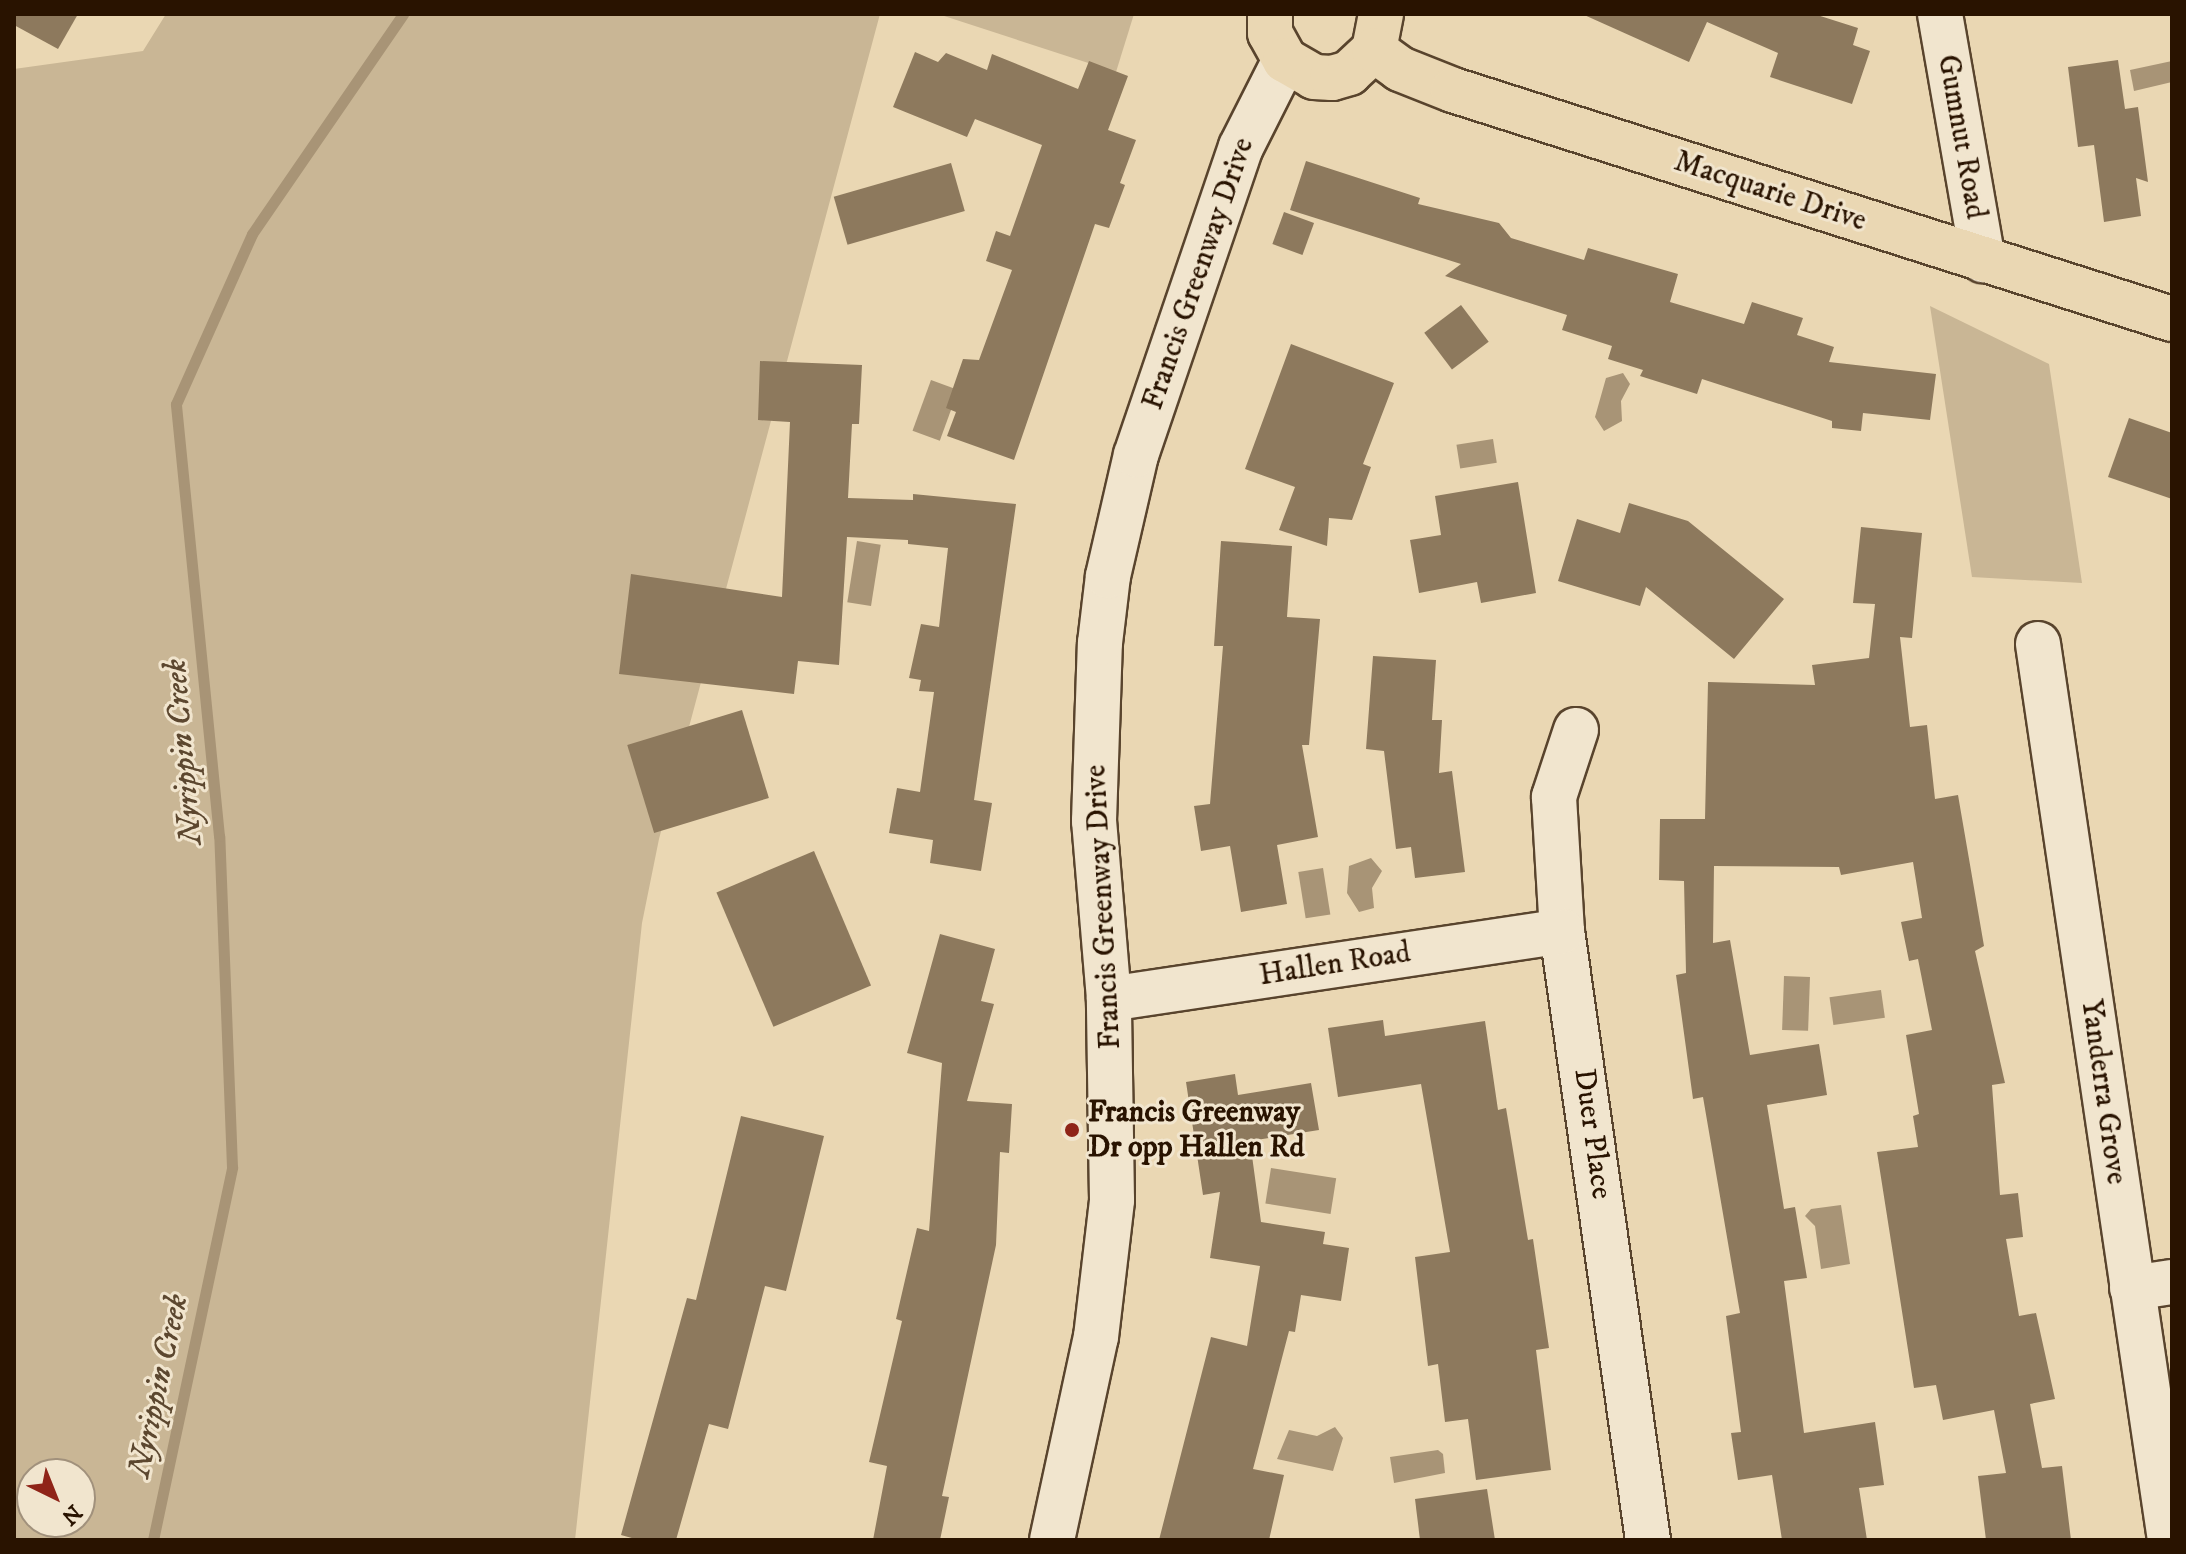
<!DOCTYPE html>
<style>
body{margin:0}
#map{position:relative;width:2186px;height:1554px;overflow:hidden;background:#ead7b3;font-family:"IM FELL DW Pica",serif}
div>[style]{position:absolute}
.green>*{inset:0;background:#c9b695}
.water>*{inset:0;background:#a89476;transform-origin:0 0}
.stream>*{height:11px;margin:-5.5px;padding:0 5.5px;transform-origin:5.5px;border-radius:5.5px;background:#a89476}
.building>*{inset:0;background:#8d795d;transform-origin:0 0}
.roads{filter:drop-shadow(2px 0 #59442d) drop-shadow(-2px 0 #59442d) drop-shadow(0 2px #59442d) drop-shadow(0 -2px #59442d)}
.minor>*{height:44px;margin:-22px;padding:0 22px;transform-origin:22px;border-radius:22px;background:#f1e5ce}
.major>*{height:44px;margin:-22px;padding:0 22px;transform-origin:22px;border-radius:22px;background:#ead7b3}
.dots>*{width:22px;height:22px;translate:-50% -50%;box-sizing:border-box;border:4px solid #f1e5ce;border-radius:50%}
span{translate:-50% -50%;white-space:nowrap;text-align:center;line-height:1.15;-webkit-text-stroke:6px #f1e5ce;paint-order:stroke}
.street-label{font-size:30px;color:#291300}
.poi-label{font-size:30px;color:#291300;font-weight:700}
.left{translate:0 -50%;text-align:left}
.water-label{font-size:32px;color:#5c472f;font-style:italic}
.frame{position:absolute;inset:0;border:16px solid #291300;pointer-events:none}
.north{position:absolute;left:16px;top:1458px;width:80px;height:80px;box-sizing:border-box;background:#f1e5ce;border:2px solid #a1917c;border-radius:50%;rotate:137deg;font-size:22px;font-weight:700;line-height:32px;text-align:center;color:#291300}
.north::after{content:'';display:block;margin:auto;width:28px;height:36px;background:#8f2418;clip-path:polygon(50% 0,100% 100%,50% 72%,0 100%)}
</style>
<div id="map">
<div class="green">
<i style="clip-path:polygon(evenodd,166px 14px,880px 14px,659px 839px,642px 923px,575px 1540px,14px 1540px,14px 69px,143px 51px,166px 14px,32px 1474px,80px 1474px,80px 1522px,32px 1522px,32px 1474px)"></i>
<i style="clip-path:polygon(938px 14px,1134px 14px,1116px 72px)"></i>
<i style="clip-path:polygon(1930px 306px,2049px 364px,2082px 583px,1972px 577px)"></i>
</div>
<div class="water">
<i style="clip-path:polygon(2172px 61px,2172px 82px,2134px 91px,2130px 70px)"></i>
<i style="clip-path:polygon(1623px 373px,1630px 384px,1621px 401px,1622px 421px,1604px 431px,1595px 417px,1606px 378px)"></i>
<i style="left:931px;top:380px;width:29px;height:54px;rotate:20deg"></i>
<i style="left:1493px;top:439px;width:24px;height:37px;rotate:81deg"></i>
<i style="left:857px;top:541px;width:24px;height:62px;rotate:9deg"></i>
<i style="clip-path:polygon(1371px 858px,1382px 871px,1372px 888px,1374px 908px,1359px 912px,1347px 893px,1349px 866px)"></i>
<i style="left:1323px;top:868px;width:47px;height:25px;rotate:81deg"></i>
<i style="left:1784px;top:976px;width:26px;height:54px;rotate:2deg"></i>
<i style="left:1881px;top:990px;width:28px;height:52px;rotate:82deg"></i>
<i style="left:1271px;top:1168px;width:66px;height:36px;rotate:9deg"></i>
<i style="clip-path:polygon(1841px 1205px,1850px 1264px,1821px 1269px,1815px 1226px,1805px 1216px,1811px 1209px)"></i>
<i style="clip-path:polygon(1335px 1427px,1343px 1438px,1333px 1471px,1277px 1459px,1289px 1430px,1317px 1436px)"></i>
<i style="clip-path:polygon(1438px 1450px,1443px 1454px,1445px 1473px,1394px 1483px,1390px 1457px)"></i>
</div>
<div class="stream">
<i style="left:153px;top:1540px;width:381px;rotate:-78deg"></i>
<i style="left:232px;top:1167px;width:331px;rotate:-92.2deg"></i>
<i style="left:219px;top:836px;width:434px;rotate:-95.7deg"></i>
<i style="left:176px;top:404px;width:186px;rotate:-65.9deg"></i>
<i style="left:252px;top:234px;width:267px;rotate:-55.5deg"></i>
</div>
<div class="building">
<i style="clip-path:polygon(14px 14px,78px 14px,58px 49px,14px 25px)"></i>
<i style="clip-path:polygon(1582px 14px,1814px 14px,1858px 28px,1853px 45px,1870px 51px,1852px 104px,1770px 77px,1778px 53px,1707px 22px,1689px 62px)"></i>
<i style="clip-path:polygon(915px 52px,938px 62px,946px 53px,987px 70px,992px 54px,1078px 89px,1089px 61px,1128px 76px,1108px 130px,1136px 140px,1120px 183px,1125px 185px,1109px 228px,1095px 224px,1014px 460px,947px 436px,956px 412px,946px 408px,963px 359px,979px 360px,1012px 270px,986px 261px,996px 231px,1010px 236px,1042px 145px,975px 119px,967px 137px,893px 107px)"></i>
<i style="clip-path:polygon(2118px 60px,2125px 109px,2138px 107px,2148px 182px,2136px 178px,2141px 216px,2104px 222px,2094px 145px,2078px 147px,2068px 67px)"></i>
<i style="clip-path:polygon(1306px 161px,1420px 198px,1418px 204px,1499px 223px,1511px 238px,1584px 260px,1588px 248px,1678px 274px,1670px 302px,1744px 324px,1752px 302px,1803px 318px,1797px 335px,1834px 347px,1829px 362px,1936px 374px,1930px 420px,1863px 413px,1861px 431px,1832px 428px,1832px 421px,1702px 379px,1697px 394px,1640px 376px,1643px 370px,1608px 359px,1612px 346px,1562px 330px,1567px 315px,1445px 276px,1461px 264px,1290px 210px)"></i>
<i style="left:951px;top:163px;width:50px;height:122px;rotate:74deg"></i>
<i style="left:1284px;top:212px;width:32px;height:34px;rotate:20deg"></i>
<i style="left:1461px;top:305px;width:46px;height:46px;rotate:53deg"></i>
<i style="clip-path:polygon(1291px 344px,1394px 383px,1363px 464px,1371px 467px,1352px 520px,1329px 518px,1327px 546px,1279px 530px,1295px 487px,1245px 469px)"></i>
<i style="clip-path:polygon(760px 361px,862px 365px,859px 424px,852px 424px,848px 498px,913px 500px,913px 494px,1016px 504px,974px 800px,992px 803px,981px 871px,930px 863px,933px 840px,889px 833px,897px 788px,920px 792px,934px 692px,919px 691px,921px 680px,909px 678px,921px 624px,939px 627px,948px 548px,908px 544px,908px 540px,847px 537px,839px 665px,798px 661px,794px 694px,619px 674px,631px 574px,782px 597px,790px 422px,758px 420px)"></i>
<i style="clip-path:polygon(2129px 418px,2172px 433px,2172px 499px,2108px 477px)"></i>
<i style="clip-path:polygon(1518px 482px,1536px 593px,1481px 603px,1477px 582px,1419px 593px,1410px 540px,1441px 535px,1435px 496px)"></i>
<i style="clip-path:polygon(1629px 503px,1688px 521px,1784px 599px,1734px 659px,1646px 587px,1640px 606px,1558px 581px,1577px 519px,1620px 533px)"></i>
<i style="clip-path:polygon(1861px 527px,1922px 533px,1912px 638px,1900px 637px,1910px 727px,1927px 725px,1935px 799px,1958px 795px,1984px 946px,1975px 951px,2005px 1083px,1992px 1085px,2000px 1195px,2018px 1193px,2023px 1237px,2006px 1239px,2019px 1316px,2036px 1313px,2055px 1399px,2030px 1404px,2042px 1468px,2062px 1466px,2071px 1540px,1986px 1540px,1978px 1476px,2006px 1473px,1994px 1410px,1943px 1420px,1936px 1385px,1914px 1388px,1877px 1152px,1918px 1147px,1913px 1116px,1919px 1114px,1906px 1035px,1932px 1030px,1918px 959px,1909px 961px,1901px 922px,1922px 918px,1913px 862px,1841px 875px,1839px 867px,1714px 866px,1713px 943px,1730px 940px,1750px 1055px,1819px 1044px,1827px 1095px,1767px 1105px,1784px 1209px,1795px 1207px,1807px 1278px,1784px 1281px,1804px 1433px,1875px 1422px,1884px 1485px,1859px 1488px,1867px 1540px,1782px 1540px,1772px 1475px,1738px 1480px,1731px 1433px,1741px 1432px,1726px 1316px,1740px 1313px,1703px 1097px,1693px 1099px,1676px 975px,1686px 973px,1684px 881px,1659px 880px,1660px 819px,1705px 819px,1708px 682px,1815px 685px,1812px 665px,1869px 658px,1875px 604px,1853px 603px)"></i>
<i style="clip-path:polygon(1221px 541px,1292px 546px,1287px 617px,1320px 619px,1309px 745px,1302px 745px,1318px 837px,1277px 845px,1287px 904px,1241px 912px,1230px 846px,1201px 851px,1194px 806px,1210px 804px,1223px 646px,1214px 646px)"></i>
<i style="clip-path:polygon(1373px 656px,1436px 660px,1432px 720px,1442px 720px,1439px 773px,1452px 771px,1465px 872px,1415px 878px,1411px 847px,1396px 849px,1384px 751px,1366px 749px)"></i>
<i style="left:742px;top:710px;width:92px;height:120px;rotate:73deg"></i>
<i style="left:814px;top:851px;width:146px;height:106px;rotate:67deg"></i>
<i style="clip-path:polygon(940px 934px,995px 949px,981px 1001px,994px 1004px,967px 1101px,1012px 1104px,1009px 1153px,1000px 1152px,996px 1245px,942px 1496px,949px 1497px,940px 1540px,873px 1540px,887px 1466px,869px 1462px,902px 1321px,896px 1319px,917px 1228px,929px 1231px,942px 1063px,907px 1053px)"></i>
<i style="clip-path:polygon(1383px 1020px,1385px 1036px,1485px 1021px,1498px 1110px,1506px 1108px,1528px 1240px,1533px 1239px,1549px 1348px,1536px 1350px,1551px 1470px,1476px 1480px,1468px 1419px,1445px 1422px,1438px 1364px,1428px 1366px,1415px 1257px,1450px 1252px,1421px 1084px,1338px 1097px,1328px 1028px)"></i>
<i style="clip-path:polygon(1235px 1074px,1238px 1095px,1311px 1083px,1319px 1130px,1250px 1141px,1261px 1222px,1325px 1232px,1323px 1244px,1349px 1248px,1341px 1301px,1301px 1295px,1295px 1332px,1289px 1331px,1253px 1469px,1284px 1475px,1269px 1540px,1159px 1540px,1211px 1337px,1247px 1346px,1260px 1266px,1210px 1258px,1220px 1192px,1203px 1195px,1186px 1082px)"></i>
<i style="clip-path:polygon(741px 1116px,824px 1136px,786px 1291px,765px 1286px,728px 1429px,709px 1424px,676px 1540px,639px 1540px,621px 1535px,687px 1298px,696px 1300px)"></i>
<i style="clip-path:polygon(1487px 1489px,1495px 1540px,1420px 1540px,1415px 1499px)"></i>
</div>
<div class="roads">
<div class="minor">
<i style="left:1940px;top:14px;width:250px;rotate:80.1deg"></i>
<i style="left:2038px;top:644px;width:906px;rotate:81.62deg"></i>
<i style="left:1576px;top:730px;width:71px;rotate:108.2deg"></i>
<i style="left:1554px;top:797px;width:134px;rotate:86.6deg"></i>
<i style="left:1562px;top:931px;width:615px;rotate:81.96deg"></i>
<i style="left:1109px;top:999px;width:458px;rotate:-8.5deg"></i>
<i style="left:2132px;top:1288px;width:40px;rotate:-8.5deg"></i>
<i style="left:1052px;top:1540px;width:208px;rotate:-77.8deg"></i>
<i style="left:1096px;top:1337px;width:138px;rotate:-83.3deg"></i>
<i style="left:1112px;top:1200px;width:201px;rotate:-90.9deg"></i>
<i style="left:1109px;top:999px;width:179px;rotate:-94.8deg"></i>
<i style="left:1094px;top:821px;width:178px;rotate:-88.1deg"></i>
<i style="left:1100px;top:643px;width:67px;rotate:-83.2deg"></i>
<i style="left:1108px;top:576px;width:124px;rotate:-77deg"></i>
<i style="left:1136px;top:455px;width:325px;rotate:-71.2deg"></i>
<i style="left:1241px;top:147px;width:97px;rotate:-63.2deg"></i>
</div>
<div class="major">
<i style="left:1270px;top:14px;width:19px;rotate:90deg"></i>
<i style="left:1270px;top:33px;width:31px;rotate:61deg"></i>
<i style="left:1285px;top:60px;width:34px;rotate:30deg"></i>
<i style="left:1314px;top:77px;width:18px;rotate:3deg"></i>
<i style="left:1332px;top:78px;width:18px;rotate:-16deg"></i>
<i style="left:1349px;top:73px;width:34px;rotate:-43deg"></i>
<i style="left:1374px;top:50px;width:37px;rotate:-79deg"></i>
<i style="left:1374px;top:50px;width:32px;rotate:36deg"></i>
<i style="left:1400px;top:69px;width:57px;rotate:21.6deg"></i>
<i style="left:1453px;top:90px;width:755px;rotate:17.67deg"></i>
</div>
</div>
<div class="dots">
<i style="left:1072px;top:1130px;background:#8f2418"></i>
</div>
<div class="street-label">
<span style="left:1961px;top:137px;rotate:80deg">Gumnut Road</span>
<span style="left:1770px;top:192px;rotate:18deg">Macquarie Drive</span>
<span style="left:1199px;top:274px;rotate:-71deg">Francis Greenway Drive</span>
<span style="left:1104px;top:907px;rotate:-93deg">Francis Greenway Drive</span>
<span style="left:1335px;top:965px;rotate:-9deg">Hallen Road</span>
<span style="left:2103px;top:1092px;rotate:82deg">Yanderra Grove</span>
<span style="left:1592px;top:1134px;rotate:82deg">Duer Place</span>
</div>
<div class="poi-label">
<span class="left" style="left:1088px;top:1130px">Francis Greenway<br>Dr opp Hallen Rd</span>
</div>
<div class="water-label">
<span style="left:184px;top:752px;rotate:-95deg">Nyrippin Creek</span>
<span style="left:159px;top:1386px;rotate:-78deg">Nyrippin Creek</span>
</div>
<div class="frame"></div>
<div class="north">N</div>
</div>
